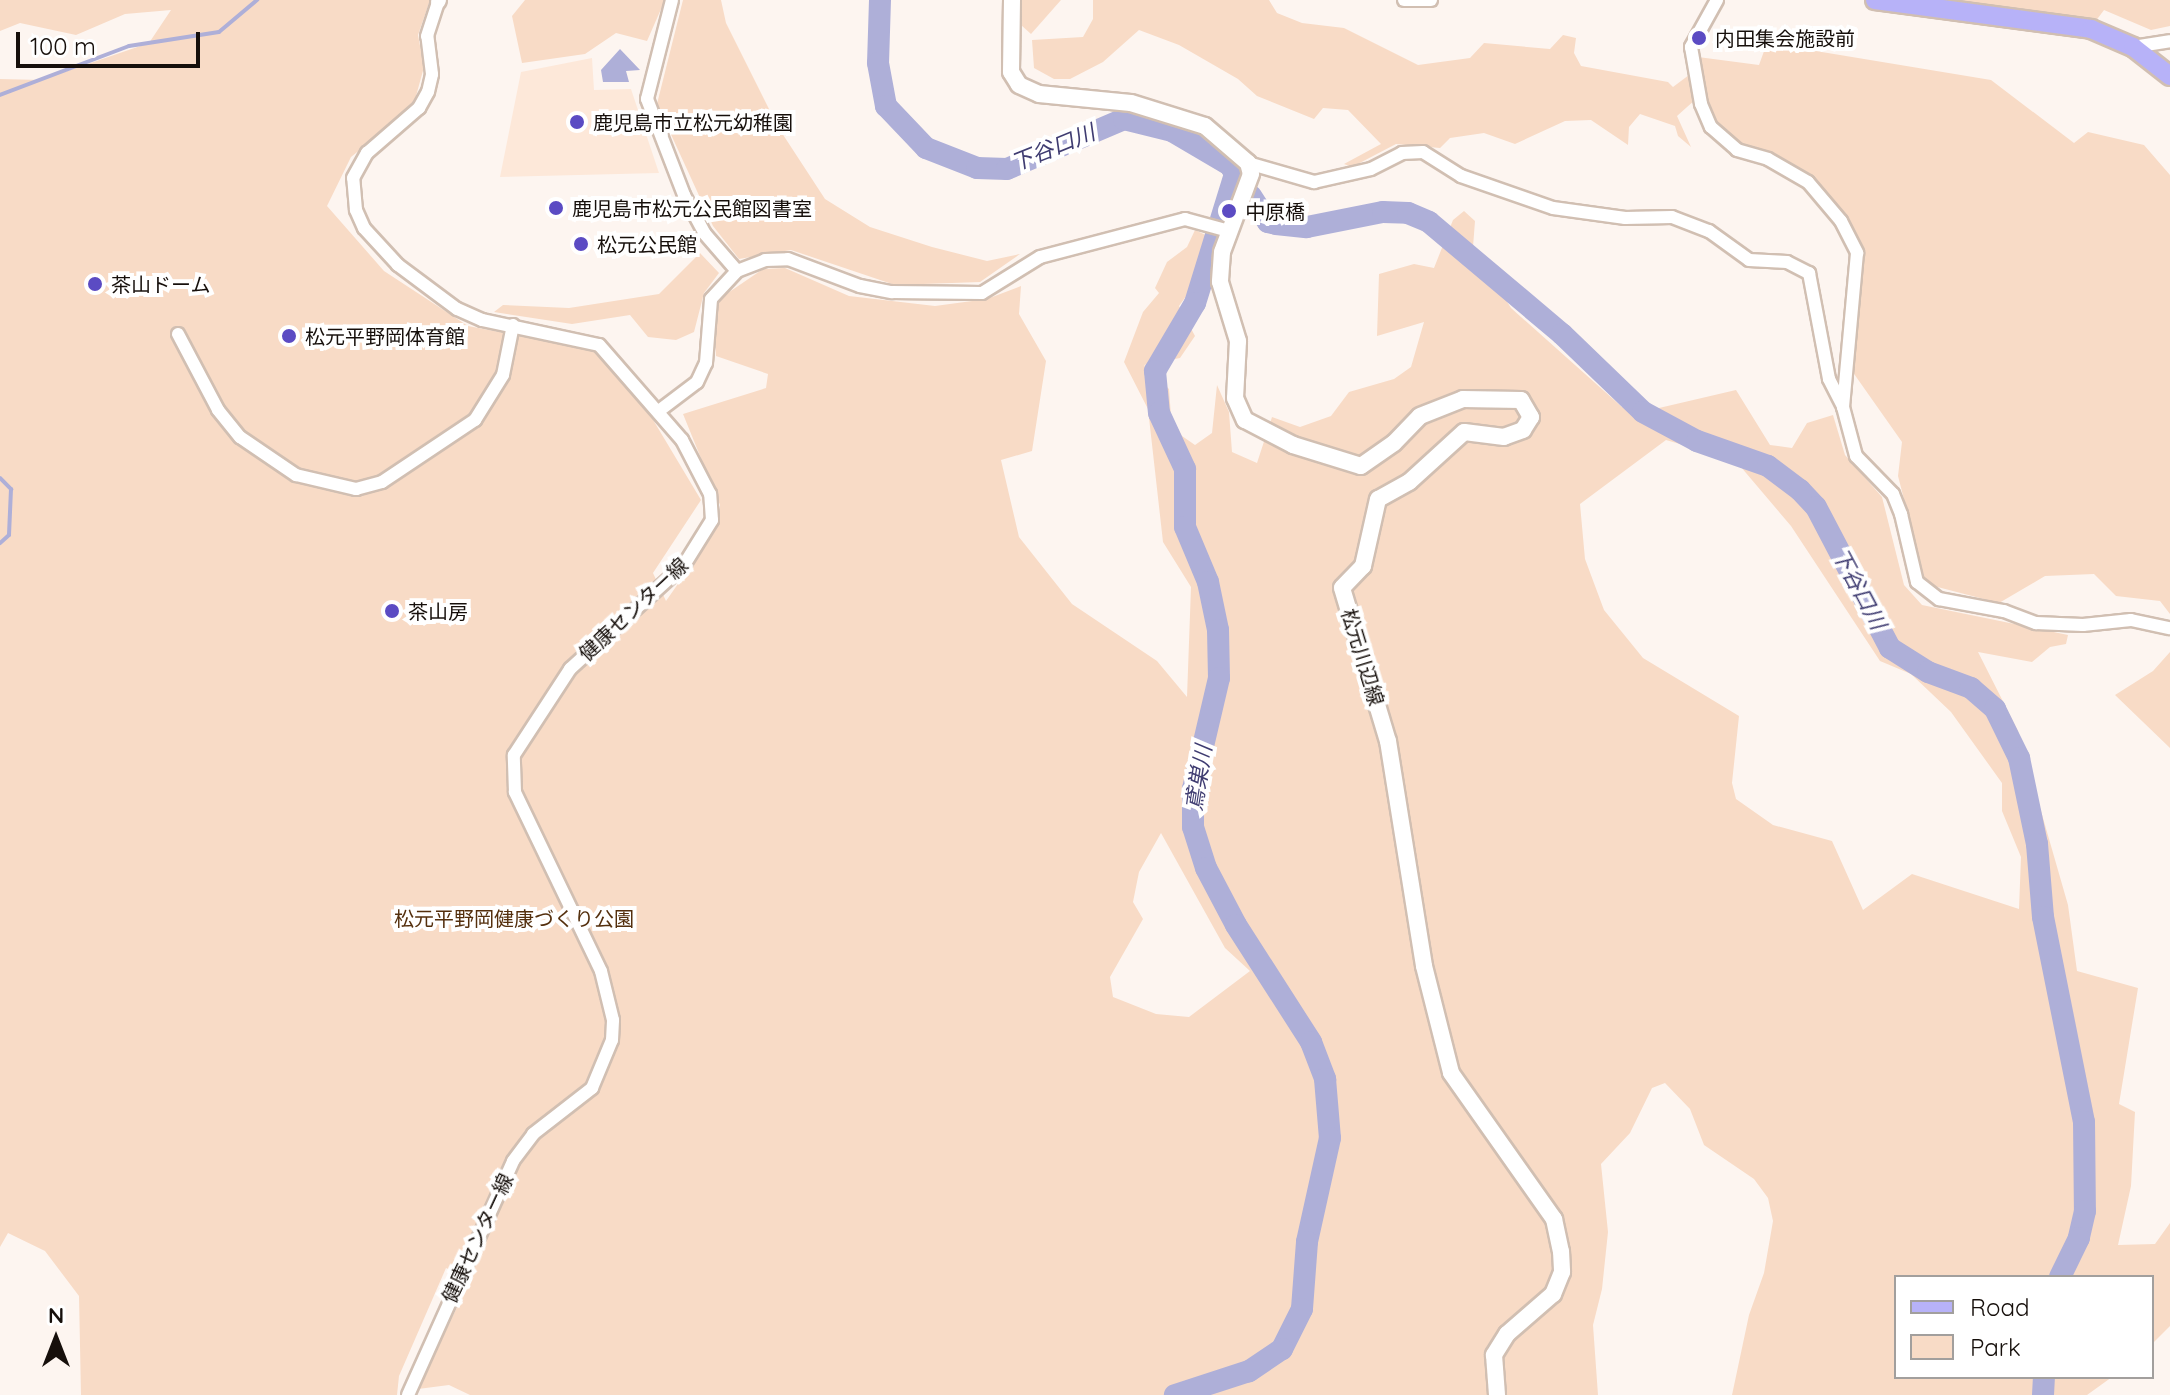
<!DOCTYPE html>
<meta charset="utf-8">
<style>
body{margin:0}
#map{position:relative;width:2170px;height:1395px;overflow:hidden;background:#fdf5f0;font-family:Quicksand,"Noto Sans JP",sans-serif}
div>[style]{position:absolute}
.built>*{inset:0;background:#fde8d9}
.green>*{inset:0;background:#f8dbc6}
.water>*{inset:0;background:#aeafd8}
.stream>*{height:4px;margin:-2px;padding:0 2px;transform-origin:2px;border-radius:2px;background:#aeafd8}
.river>*{height:22px;margin:-11px;padding:0 11px;transform-origin:11px;border-radius:11px;background:#aeafd8}
.roads{filter:drop-shadow(2px 0 #d1bfb2) drop-shadow(-2px 0 #d1bfb2) drop-shadow(0 2px #d1bfb2) drop-shadow(0 -2px #d1bfb2)}
.minor>*{height:12px;margin:-6px;padding:0 6px;transform-origin:6px;border-radius:6px;background:#fff}
.tertiary>*{height:14px;margin:-7px;padding:0 7px;transform-origin:7px;border-radius:7px;background:#fff}
.secondary>*{height:16px;margin:-8px;padding:0 8px;transform-origin:8px;border-radius:8px;background:#fff}
.primary>*{height:18px;margin:-9px;padding:0 9px;transform-origin:9px;border-radius:9px;background:#b7b2f8}
.dots>*{width:22px;height:22px;translate:-50% -50%;box-sizing:border-box;border:4px solid #fff;border-radius:50%}
span{translate:-50% -50%;white-space:nowrap;text-align:center;line-height:1.15;-webkit-text-stroke:8px #fff;paint-order:stroke}
.poi-label{font-size:20px;color:#160f0b}
.left{translate:0 -50%;text-align:left}
.street-label{font-size:20px;color:#160f0b}
.park-label{font-size:20px;color:#542f0d}
.water-label{font-size:22px;color:#3f3c71;font-style:italic}
.legend{position:absolute;left:1894px;top:1275px;width:260px;height:104px;box-sizing:border-box;background:#fff;border:2px solid #a29f9d;margin:0;padding:10px 14px;list-style:none;font-size:24px;color:#160f0b}
.legend li{display:flex;align-items:center;gap:16px;height:40px}
.legend b{width:40px;border:2px solid #a29f9d}
.north{position:absolute;left:16px;top:1299px;width:80px;height:80px;-webkit-text-stroke:6px #fff;paint-order:stroke;rotate:0deg;font-size:22px;font-weight:700;line-height:32px;text-align:center;color:#160f0b}
.north::after{content:'';display:block;margin:auto;width:28px;height:36px;background:#160f0b;clip-path:polygon(50% 0,100% 100%,50% 72%,0 100%)}
.scale{position:absolute;left:16px;top:32px;width:184px;height:36px;box-sizing:border-box;border:4px solid #160f0b;border-top:0;padding-left:10px;font-size:24px;line-height:28px;white-space:nowrap;color:#160f0b;-webkit-text-stroke:6px #fff;paint-order:stroke}
</style>
<div id="map">
<div class="built">
<i style="clip-path:polygon(592px 58px,594px 90px,631px 89px,659px 173px,500px 177px,521px 72px)"></i>
</div>
<div class="green">
<i style="clip-path:polygon(evenodd,0 0,430px 0,418px 35px,424px 67px,413px 107px,351px 157px,327px 206px,384px 271px,468px 326px,598px 351px,640px 398px,701px 500px,653px 573px,666px 601px,717px 528px,720px 505px,683px 414px,766px 388px,768px 374px,716px 356px,713px 316px,722px 297px,763px 269px,785px 268px,849px 296px,935px 306px,987px 299px,1021px 286px,1019px 314px,1046px 361px,1032px 451px,1001px 460px,1019px 537px,1072px 604px,1157px 661px,1187px 697px,1191px 587px,1163px 542px,1148px 409px,1124px 362px,1143px 312px,1159px 293px,1155px 288px,1167px 262px,1187px 247px,1195px 230px,1210px 237px,1189px 292px,1179px 306px,1195px 336px,1180px 358px,1144px 365px,1169px 389px,1171px 416px,1182px 436px,1195px 445px,1212px 433px,1217px 385px,1229px 412px,1232px 452px,1257px 463px,1272px 417px,1300px 427px,1331px 416px,1349px 392px,1394px 379px,1411px 367px,1424px 322px,1377px 336px,1379px 274px,1414px 264px,1434px 268px,1453px 220px,1464px 211px,1475px 221px,1473px 247px,1511px 308px,1622px 407px,1659px 408px,1736px 390px,1770px 445px,1792px 448px,1807px 423px,1833px 415px,1845px 455px,1882px 497px,1904px 585px,1922px 605px,2068px 635px,2066px 644px,2050px 647px,2032px 662px,1978px 652px,2018px 731px,2068px 905px,2077px 971px,2138px 988px,2119px 1104px,2135px 1112px,2131px 1186px,2118px 1245px,2155px 1244px,2170px 1223px,2170px 1326px,2152px 1344px,2152px 1277px,1896px 1277px,1896px 1377px,2112px 1377px,2087px 1395px,1732px 1395px,1749px 1315px,1764px 1273px,1773px 1221px,1768px 1198px,1754px 1179px,1704px 1145px,1690px 1109px,1665px 1083px,1652px 1088px,1630px 1133px,1601px 1164px,1608px 1232px,1602px 1289px,1593px 1325px,1598px 1395px,470px 1395px,449px 1385px,418px 1389px,470px 1280px,446px 1268px,399px 1376px,397px 1395px,81px 1395px,79px 1296px,45px 1251px,8px 1233px,0 1247px,0 79px,41px 80px,149px 43px,171px 10px,125px 14px,76px 35px,20px 23px,0 31px,0 0,1666px 440px,1735px 460px,1791px 526px,1880px 661px,1911px 674px,1951px 712px,2002px 783px,2002px 811px,2021px 857px,2019px 909px,1912px 874px,1863px 910px,1832px 841px,1773px 825px,1736px 799px,1732px 783px,1739px 716px,1643px 658px,1604px 610px,1585px 559px,1580px 504px,1666px 440px,0 0,1161px 833px,1225px 948px,1250px 971px,1189px 1017px,1156px 1014px,1113px 997px,1110px 977px,1143px 919px,1133px 902px,1139px 872px,1161px 833px)"></i>
<i style="clip-path:polygon(525px 0,665px 0,647px 41px,616px 33px,585px 54px,522px 63px,512px 16px)"></i>
<i style="clip-path:polygon(683px 0,721px 0,726px 23px,778px 127px,825px 199px,870px 227px,932px 247px,987px 261px,1020px 254px,980px 282px,895px 285px,791px 250px,739px 259px,713px 226px,657px 104px)"></i>
<i style="clip-path:polygon(1021px 0,1061px 0,1031px 34px,1021px 25px)"></i>
<i style="clip-path:polygon(1093px 0,1269px 0,1277px 13px,1302px 23px,1344px 28px,1418px 65px,1470px 58px,1484px 43px,1550px 49px,1563px 35px,1576px 38px,1574px 53px,1581px 66px,1668px 82px,1673px 87px,1689px 75px,1696px 99px,1677px 116px,1691px 147px,1678px 136px,1675px 126px,1640px 114px,1629px 127px,1628px 145px,1591px 120px,1565px 121px,1515px 144px,1484px 133px,1450px 138px,1440px 148px,1396px 144px,1352px 167px,1344px 164px,1381px 144px,1348px 110px,1323px 108px,1314px 119px,1257px 96px,1238px 79px,1179px 45px,1139px 30px,1103px 62px,1070px 79px,1054px 79px,1034px 68px,1032px 40px,1083px 37px,1093px 19px)"></i>
<i style="clip-path:polygon(1939px 0,2170px 0,2170px 26px,2151px 30px,2104px 10px,2095px 22px)"></i>
<i style="clip-path:polygon(1767px 43px,1991px 80px,2074px 143px,2088px 132px,2144px 145px,2170px 175px,2170px 614px,2160px 601px,2116px 596px,2094px 574px,2045px 576px,1999px 603px,1926px 584px,1898px 476px,1902px 442px,1852px 371px,1864px 265px,1856px 236px,1828px 193px,1770px 153px,1740px 145px,1715px 122px,1706px 103px,1698px 57px,1759px 65px)"></i>
<i style="clip-path:polygon(700px 253px,719px 273px,704px 293px,694px 332px,676px 340px,648px 337px,630px 315px,572px 324px,494px 312px,503px 305px,569px 308px,659px 294px)"></i>
<i style="clip-path:polygon(2170px 652px,2170px 748px,2115px 695px,2153px 671px)"></i>
</div>
<div class="water">
<i style="clip-path:polygon(620px 49px,640px 70px,626px 71px,629px 82px,603px 82px,601px 70px)"></i>
</div>
<div class="stream">
<i style="left:0;top:95px;width:138px;rotate:-20.8deg"></i>
<i style="left:129px;top:46px;width:91px;rotate:-8.8deg"></i>
<i style="left:219px;top:32px;width:50px;rotate:-40.1deg"></i>
<i style="left:0;top:478px;width:16px;rotate:45deg"></i>
<i style="left:11px;top:489px;width:46px;rotate:92.5deg"></i>
<i style="left:9px;top:535px;width:12px;rotate:138deg"></i>
</div>
<div class="river">
<i style="left:880px;top:0;width:63px;rotate:91.8deg"></i>
<i style="left:878px;top:63px;width:44px;rotate:79.5deg"></i>
<i style="left:886px;top:106px;width:58px;rotate:46.4deg"></i>
<i style="left:926px;top:148px;width:55px;rotate:21.4deg"></i>
<i style="left:977px;top:168px;width:30px;rotate:2deg"></i>
<i style="left:1007px;top:169px;width:127px;rotate:-23.1deg"></i>
<i style="left:1124px;top:119px;width:49px;rotate:14deg"></i>
<i style="left:1172px;top:131px;width:67px;rotate:30.4deg"></i>
<i style="left:1230px;top:165px;width:10px;rotate:61deg"></i>
<i style="left:1235px;top:174px;width:135px;rotate:107.2deg"></i>
<i style="left:1195px;top:303px;width:79px;rotate:120.5deg"></i>
<i style="left:1155px;top:371px;width:42px;rotate:84.6deg"></i>
<i style="left:1159px;top:413px;width:62px;rotate:65.1deg"></i>
<i style="left:1185px;top:469px;width:58px;rotate:90deg"></i>
<i style="left:1185px;top:527px;width:60px;rotate:67.3deg"></i>
<i style="left:1208px;top:582px;width:49px;rotate:78.2deg"></i>
<i style="left:1218px;top:630px;width:48px;rotate:88.8deg"></i>
<i style="left:1219px;top:678px;width:114px;rotate:103.2deg"></i>
<i style="left:1193px;top:789px;width:38px;rotate:90deg"></i>
<i style="left:1193px;top:827px;width:43px;rotate:72.4deg"></i>
<i style="left:1206px;top:868px;width:64px;rotate:62.2deg"></i>
<i style="left:1236px;top:925px;width:139px;rotate:57.3deg"></i>
<i style="left:1311px;top:1042px;width:40px;rotate:69deg"></i>
<i style="left:1325px;top:1079px;width:59px;rotate:85.2deg"></i>
<i style="left:1330px;top:1138px;width:107px;rotate:102.5deg"></i>
<i style="left:1307px;top:1242px;width:67px;rotate:94.3deg"></i>
<i style="left:1302px;top:1309px;width:45px;rotate:116.6deg"></i>
<i style="left:1282px;top:1349px;width:40px;rotate:146deg"></i>
<i style="left:1249px;top:1371px;width:78px;rotate:162deg"></i>
<i style="left:1251px;top:196px;width:31px;rotate:57deg"></i>
<i style="left:1268px;top:222px;width:8px;rotate:14deg"></i>
<i style="left:1276px;top:224px;width:31px;rotate:6deg"></i>
<i style="left:1307px;top:227px;width:77px;rotate:-11.2deg"></i>
<i style="left:1383px;top:212px;width:25px;rotate:2deg"></i>
<i style="left:1408px;top:213px;width:23px;rotate:23deg"></i>
<i style="left:1429px;top:222px;width:174px;rotate:40.1deg"></i>
<i style="left:1562px;top:334px;width:112px;rotate:43.9deg"></i>
<i style="left:1643px;top:412px;width:61px;rotate:28.2deg"></i>
<i style="left:1697px;top:441px;width:75px;rotate:19.4deg"></i>
<i style="left:1768px;top:466px;width:40px;rotate:37deg"></i>
<i style="left:1800px;top:490px;width:23px;rotate:47deg"></i>
<i style="left:1816px;top:507px;width:159px;rotate:62.3deg"></i>
<i style="left:1890px;top:648px;width:45px;rotate:32.3deg"></i>
<i style="left:1928px;top:672px;width:46px;rotate:20.4deg"></i>
<i style="left:1971px;top:688px;width:32px;rotate:41deg"></i>
<i style="left:1995px;top:709px;width:55px;rotate:63.9deg"></i>
<i style="left:2019px;top:758px;width:88px;rotate:78.2deg"></i>
<i style="left:2037px;top:844px;width:73px;rotate:85.3deg"></i>
<i style="left:2043px;top:917px;width:209px;rotate:78.7deg"></i>
<i style="left:2084px;top:1122px;width:89px;rotate:89.4deg"></i>
<i style="left:2085px;top:1211px;width:28px;rotate:103deg"></i>
<i style="left:2079px;top:1238px;width:43px;rotate:116deg"></i>
<i style="left:2043px;top:1395px;width:18px;rotate:-87deg"></i>
</div>
<div class="roads">
<div class="minor">
<i style="left:672px;top:0;width:102px;rotate:104.2deg"></i>
<i style="left:647px;top:99px;width:103px;rotate:68.9deg"></i>
<i style="left:684px;top:195px;width:44px;rotate:61.7deg"></i>
<i style="left:705px;top:234px;width:49px;rotate:49.1deg"></i>
<i style="left:1404px;top:0;width:27px"></i>
<i style="left:1717px;top:0;width:54px;rotate:119deg"></i>
<i style="left:1691px;top:47px;width:58px;rotate:80deg"></i>
<i style="left:1701px;top:104px;width:25px;rotate:67deg"></i>
<i style="left:1711px;top:127px;width:35px;rotate:41deg"></i>
<i style="left:1737px;top:150px;width:32px;rotate:16deg"></i>
<i style="left:1768px;top:159px;width:46px;rotate:29.9deg"></i>
<i style="left:1808px;top:182px;width:51px;rotate:49.8deg"></i>
<i style="left:1841px;top:221px;width:36px;rotate:63deg"></i>
<i style="left:1857px;top:253px;width:155px;rotate:95.2deg"></i>
<i style="left:1843px;top:407px;width:51px;rotate:75.1deg"></i>
<i style="left:1856px;top:456px;width:53px;rotate:45.8deg"></i>
<i style="left:1893px;top:494px;width:22px;rotate:68deg"></i>
<i style="left:1901px;top:514px;width:70px;rotate:76.8deg"></i>
<i style="left:1917px;top:582px;width:28px;rotate:38deg"></i>
<i style="left:1939px;top:599px;width:66px;rotate:10.5deg"></i>
<i style="left:2004px;top:611px;width:34px;rotate:21deg"></i>
<i style="left:2036px;top:623px;width:47px;rotate:2.4deg"></i>
<i style="left:2083px;top:625px;width:48px;rotate:-5.9deg"></i>
<i style="left:2131px;top:620px;width:40px;rotate:12deg"></i>
<i style="left:2133px;top:47px;width:37px;rotate:-9deg"></i>
<i style="left:1248px;top:163px;width:69px;rotate:16.1deg"></i>
<i style="left:1314px;top:182px;width:58px;rotate:-12.8deg"></i>
<i style="left:1371px;top:169px;width:35px;rotate:-27deg"></i>
<i style="left:1402px;top:153px;width:21px;rotate:-3deg"></i>
<i style="left:1423px;top:152px;width:45px;rotate:32.3deg"></i>
<i style="left:1461px;top:176px;width:97px;rotate:19.2deg"></i>
<i style="left:1553px;top:208px;width:73px;rotate:7.9deg"></i>
<i style="left:1625px;top:218px;width:47px;rotate:-1.2deg"></i>
<i style="left:1672px;top:217px;width:40px;rotate:21deg"></i>
<i style="left:1709px;top:231px;width:49px;rotate:35.9deg"></i>
<i style="left:1749px;top:260px;width:38px;rotate:3deg"></i>
<i style="left:1787px;top:262px;width:25px;rotate:27deg"></i>
<i style="left:1809px;top:273px;width:108px;rotate:79.3deg"></i>
<i style="left:1829px;top:379px;width:31px;rotate:63deg"></i>
<i style="left:178px;top:334px;width:86px;rotate:62.2deg"></i>
<i style="left:218px;top:410px;width:35px;rotate:51deg"></i>
<i style="left:240px;top:437px;width:68px;rotate:34.2deg"></i>
<i style="left:296px;top:475px;width:62px;rotate:13.1deg"></i>
<i style="left:356px;top:489px;width:27px;rotate:-15deg"></i>
<i style="left:382px;top:482px;width:112px;rotate:-33.7deg"></i>
<i style="left:475px;top:420px;width:53px;rotate:-58.1deg"></i>
<i style="left:503px;top:375px;width:51px;rotate:-78.7deg"></i>
<i style="left:660px;top:410px;width:46px;rotate:-37.1deg"></i>
<i style="left:697px;top:382px;width:21px;rotate:-65deg"></i>
<i style="left:706px;top:363px;width:64px;rotate:-85.5deg"></i>
<i style="left:711px;top:299px;width:38px;rotate:-47deg"></i>
<i style="left:737px;top:271px;width:30px;rotate:-21deg"></i>
<i style="left:765px;top:260px;width:23px;rotate:-2deg"></i>
<i style="left:788px;top:259px;width:77px;rotate:20.6deg"></i>
<i style="left:860px;top:286px;width:33px;rotate:11deg"></i>
<i style="left:892px;top:292px;width:90px;rotate:0.6deg"></i>
<i style="left:982px;top:293px;width:68px;rotate:-31.8deg"></i>
<i style="left:1040px;top:257px;width:150px;rotate:-14.7deg"></i>
<i style="left:1185px;top:219px;width:46px;rotate:15.3deg"></i>
<i style="left:408px;top:1395px;width:256px;rotate:-65.8deg"></i>
<i style="left:513px;top:1161px;width:34px;rotate:-53deg"></i>
<i style="left:533px;top:1134px;width:75px;rotate:-37.9deg"></i>
<i style="left:592px;top:1088px;width:52px;rotate:-67.4deg"></i>
<i style="left:612px;top:1040px;width:20px;rotate:-87deg"></i>
<i style="left:613px;top:1020px;width:50px;rotate:-103.8deg"></i>
<i style="left:601px;top:971px;width:199px;rotate:-115.7deg"></i>
<i style="left:515px;top:792px;width:37px;rotate:-92deg"></i>
<i style="left:514px;top:755px;width:103px;rotate:-56.9deg"></i>
<i style="left:570px;top:669px;width:154px;rotate:-42.4deg"></i>
<i style="left:684px;top:565px;width:53px;rotate:-58.1deg"></i>
<i style="left:712px;top:520px;width:26px;rotate:-94deg"></i>
<i style="left:710px;top:494px;width:61px;rotate:-117.4deg"></i>
<i style="left:682px;top:440px;width:126px;rotate:-131.1deg"></i>
<i style="left:599px;top:345px;width:120px;rotate:-167.9deg"></i>
<i style="left:482px;top:320px;width:27px;rotate:-156deg"></i>
<i style="left:457px;top:309px;width:74px;rotate:-143.3deg"></i>
<i style="left:398px;top:265px;width:50px;rotate:-132.6deg"></i>
<i style="left:364px;top:228px;width:20px;rotate:-114deg"></i>
<i style="left:356px;top:210px;width:32px;rotate:-95deg"></i>
<i style="left:353px;top:178px;width:29px;rotate:-61deg"></i>
<i style="left:367px;top:153px;width:69px;rotate:-40.9deg"></i>
<i style="left:419px;top:108px;width:18px;rotate:-61deg"></i>
<i style="left:428px;top:92px;width:18px;rotate:-77deg"></i>
<i style="left:432px;top:74px;width:38px;rotate:-97deg"></i>
<i style="left:427px;top:36px;width:36px;rotate:-72deg"></i>
</div>
<div class="tertiary">
<i style="left:438px;top:2px;width:2px;rotate:-63deg"></i>
</div>
<div class="secondary">
<i style="left:1012px;top:0;width:72px;rotate:90.8deg"></i>
<i style="left:1011px;top:72px;width:15px;rotate:58deg"></i>
<i style="left:1019px;top:85px;width:22px;rotate:24deg"></i>
<i style="left:1039px;top:94px;width:92px;rotate:5.6deg"></i>
<i style="left:1131px;top:103px;width:77px;rotate:17.3deg"></i>
<i style="left:1205px;top:126px;width:57px;rotate:40.7deg"></i>
<i style="left:1248px;top:163px;width:11px;rotate:75deg"></i>
<i style="left:1251px;top:174px;width:83px;rotate:110.4deg"></i>
<i style="left:1222px;top:252px;width:30px;rotate:94deg"></i>
<i style="left:1220px;top:282px;width:62px;rotate:73deg"></i>
<i style="left:1238px;top:341px;width:57px;rotate:93deg"></i>
<i style="left:1235px;top:398px;width:24px;rotate:66deg"></i>
<i style="left:1245px;top:420px;width:54px;rotate:27.5deg"></i>
<i style="left:1293px;top:445px;width:71px;rotate:17.2deg"></i>
<i style="left:1361px;top:466px;width:40px;rotate:-34.9deg"></i>
<i style="left:1394px;top:443px;width:37px;rotate:-46deg"></i>
<i style="left:1420px;top:416px;width:46px;rotate:-21.6deg"></i>
<i style="left:1463px;top:399px;width:58px;rotate:1deg"></i>
<i style="left:1521px;top:400px;width:20px;rotate:60deg"></i>
<i style="left:1531px;top:417px;width:15px;rotate:122deg"></i>
<i style="left:1523px;top:430px;width:20px;rotate:160deg"></i>
<i style="left:1504px;top:437px;width:40px;rotate:-172.9deg"></i>
<i style="left:1464px;top:432px;width:74px;rotate:137.7deg"></i>
<i style="left:1409px;top:482px;width:35px;rotate:151deg"></i>
<i style="left:1378px;top:499px;width:69px;rotate:102.6deg"></i>
<i style="left:1363px;top:566px;width:30px;rotate:134deg"></i>
<i style="left:1342px;top:588px;width:160px;rotate:73.3deg"></i>
<i style="left:1388px;top:741px;width:228px;rotate:80.9deg"></i>
<i style="left:1424px;top:966px;width:110px;rotate:75.8deg"></i>
<i style="left:1451px;top:1073px;width:179px;rotate:54.8deg"></i>
<i style="left:1554px;top:1219px;width:33px;rotate:78deg"></i>
<i style="left:1561px;top:1251px;width:21px;rotate:87deg"></i>
<i style="left:1562px;top:1272px;width:24px;rotate:112deg"></i>
<i style="left:1553px;top:1294px;width:61px;rotate:139deg"></i>
<i style="left:1507px;top:1334px;width:25px;rotate:122deg"></i>
<i style="left:1494px;top:1355px;width:40px;rotate:85.7deg"></i>
</div>
<div class="primary">
<i style="left:1875px;top:0;width:218px;rotate:7.6deg"></i>
<i style="left:2091px;top:29px;width:46px;rotate:23.2deg"></i>
<i style="left:2133px;top:47px;width:47px;rotate:38.1deg"></i>
</div>
</div>
<div class="dots">
<i style="left:1699px;top:38px;background:#5b4bc3"></i>
<i style="left:577px;top:122px;background:#5b4bc3"></i>
<i style="left:556px;top:208px;background:#5b4bc3"></i>
<i style="left:1229px;top:211px;background:#5b4bc3"></i>
<i style="left:581px;top:244px;background:#5b4bc3"></i>
<i style="left:95px;top:284px;background:#5b4bc3"></i>
<i style="left:289px;top:336px;background:#5b4bc3"></i>
<i style="left:392px;top:611px;background:#5b4bc3"></i>
</div>
<div class="poi-label">
<span class="left" style="left:1715px;top:38px">内田集会施設前</span>
<span class="left" style="left:593px;top:122px">鹿児島市立松元幼稚園</span>
<span class="left" style="left:572px;top:208px">鹿児島市松元公民館図書室</span>
<span class="left" style="left:1245px;top:211px">中原橋</span>
<span class="left" style="left:597px;top:244px">松元公民館</span>
<span class="left" style="left:111px;top:284px">茶山ドーム</span>
<span class="left" style="left:305px;top:336px">松元平野岡体育館</span>
<span class="left" style="left:408px;top:611px">茶山房</span>
</div>
<div class="street-label">
<span style="left:633px;top:609px;rotate:-43deg">健康センター線</span>
<span style="left:1363px;top:657px;rotate:73deg">松元川辺線</span>
<span style="left:477px;top:1238px;rotate:-65deg">健康センター線</span>
</div>
<div class="park-label">
<span style="left:514px;top:918px">松元平野岡健康づくり公園</span>
</div>
<div class="water-label">
<span style="left:1053px;top:148px;rotate:-22deg">下谷口川</span>
<span style="left:1859px;top:589px;rotate:62deg">下谷口川</span>
<span style="left:1199px;top:778px;rotate:-81deg">鳶巣川</span>
</div>
<ul class="legend">
<li><b style="height:10px;background:#b7b2f8"></b>Road</li>
<li><b style="height:22px;background:#f8dbc6"></b>Park</li>
</ul>
<div class="north">N</div>
<div class="scale">100 m</div>
</div>
